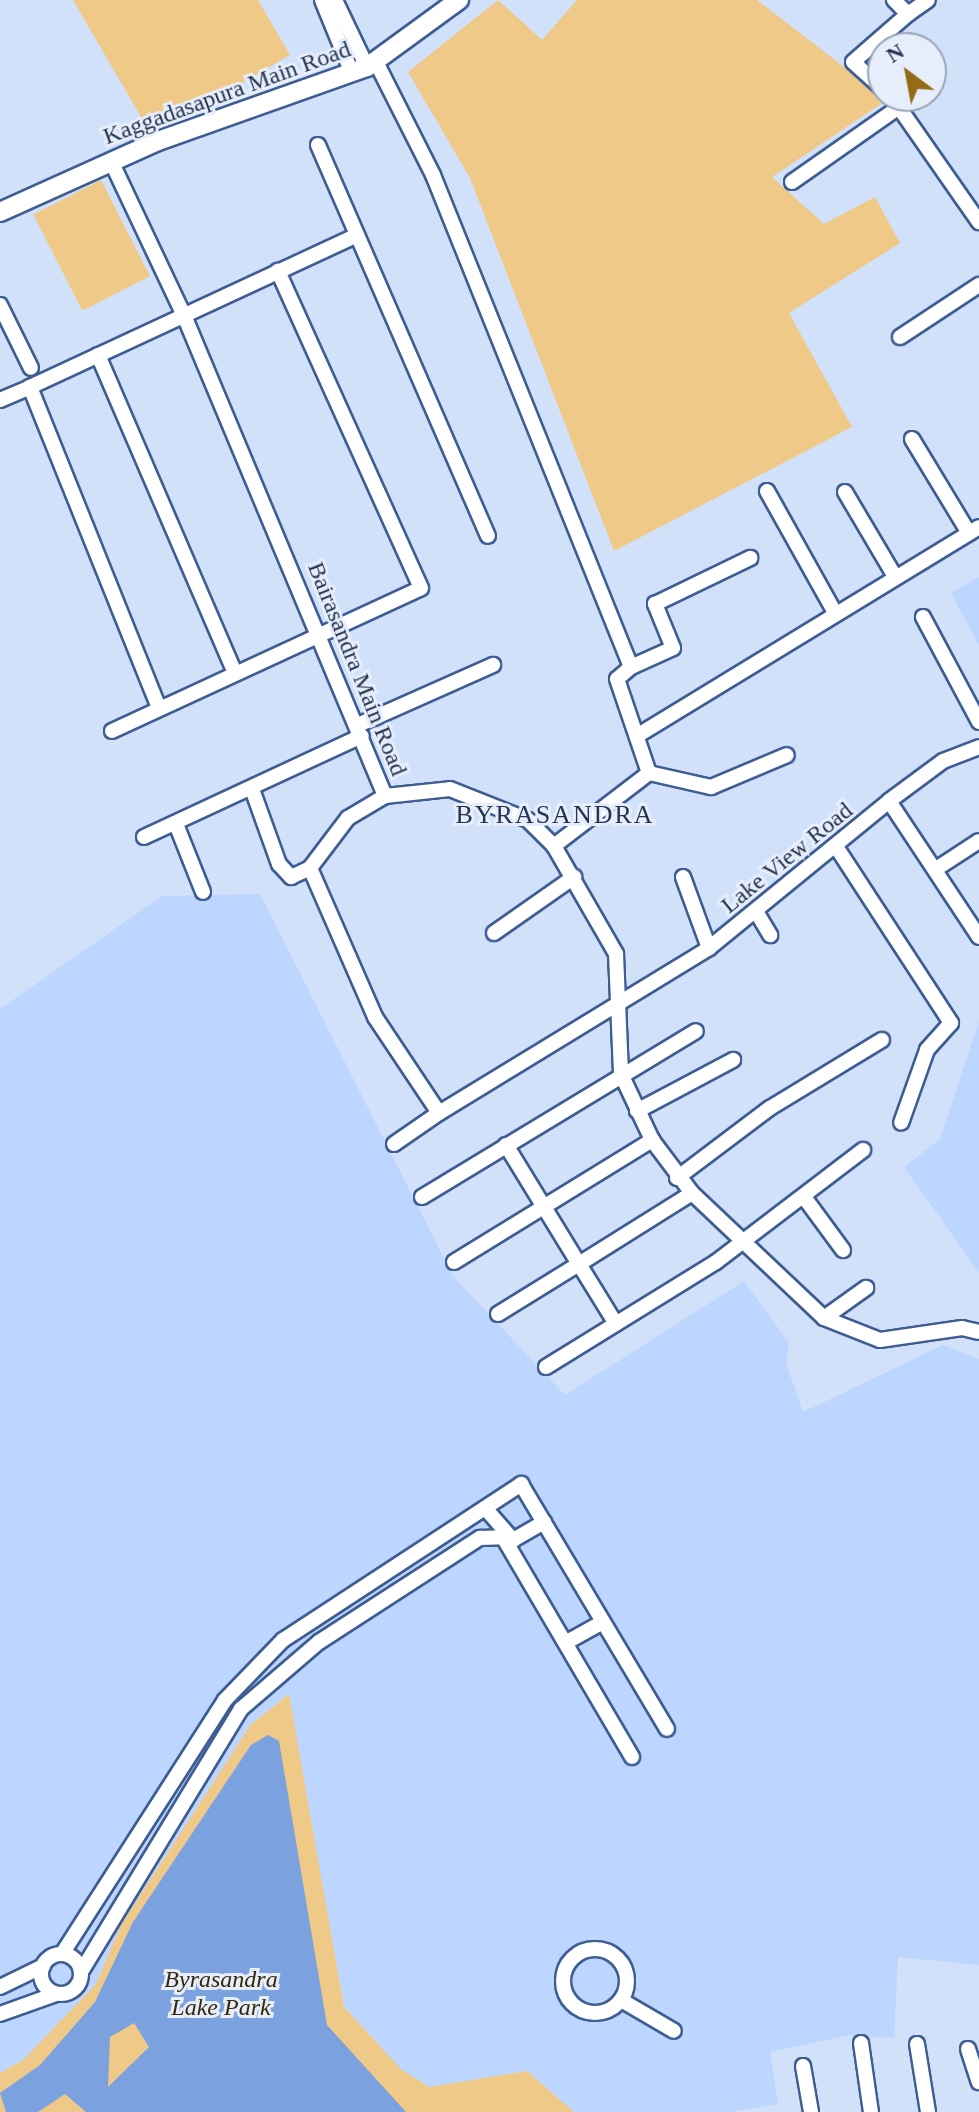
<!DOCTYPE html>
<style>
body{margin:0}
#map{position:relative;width:979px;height:2112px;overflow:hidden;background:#d2e1fa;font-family:"Times New Roman",serif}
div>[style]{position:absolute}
.built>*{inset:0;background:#bdd6ff}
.green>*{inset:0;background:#efc988;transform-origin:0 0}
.water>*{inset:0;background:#7ca1df}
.roads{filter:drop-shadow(2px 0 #3d5d93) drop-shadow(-2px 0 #3d5d93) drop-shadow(0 2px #3d5d93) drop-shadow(0 -2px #3d5d93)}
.street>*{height:14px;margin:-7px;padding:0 7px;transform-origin:7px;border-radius:7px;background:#fff}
.street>.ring{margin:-7px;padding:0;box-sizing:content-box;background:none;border:14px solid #fff;border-radius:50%}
.secondary>*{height:18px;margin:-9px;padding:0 9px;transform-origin:9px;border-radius:9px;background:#fff}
span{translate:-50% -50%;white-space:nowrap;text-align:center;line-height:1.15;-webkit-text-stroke:6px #e6eefb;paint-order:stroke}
.street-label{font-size:24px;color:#26344d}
.park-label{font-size:24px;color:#392808;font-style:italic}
.neighbourhood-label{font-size:26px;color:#26344d;letter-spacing:2px}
.north{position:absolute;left:867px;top:32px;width:80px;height:80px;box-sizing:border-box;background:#e6eefb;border:2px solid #99a4b5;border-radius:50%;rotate:328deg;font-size:22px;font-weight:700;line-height:32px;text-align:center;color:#26344d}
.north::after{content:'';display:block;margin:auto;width:28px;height:36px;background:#946c16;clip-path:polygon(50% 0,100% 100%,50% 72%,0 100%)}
</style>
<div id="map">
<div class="built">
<i style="clip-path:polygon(979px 577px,979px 646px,951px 593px)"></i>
<i style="clip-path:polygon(260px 894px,453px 1276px,565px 1395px,744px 1281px,789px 1343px,786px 1363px,803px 1412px,943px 1345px,979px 1359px,979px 1965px,898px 1957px,894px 2038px,850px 2035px,770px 2052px,778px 2104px,730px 2112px,574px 2112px,526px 2071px,429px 2087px,401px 2070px,344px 2006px,288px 1694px,251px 1724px,121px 1925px,96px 1984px,23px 2060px,0 2073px,0 1009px,162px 896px)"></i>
<i style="clip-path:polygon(979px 1021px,979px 1273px,904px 1167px,940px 1139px)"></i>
</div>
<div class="green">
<i style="clip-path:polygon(73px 0,258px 0,290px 55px,152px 136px)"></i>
<i style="clip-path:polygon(498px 0,542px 40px,577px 0,757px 0,887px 100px,772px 177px,824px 224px,875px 197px,900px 243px,789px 313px,852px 427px,614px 551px,470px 178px,408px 72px)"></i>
<i style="left:101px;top:180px;width:108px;height:76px;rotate:63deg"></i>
<i style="clip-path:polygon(289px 1694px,344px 2007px,401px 2069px,429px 2087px,527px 2071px,574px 2112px,0 2112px,0 2073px,23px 2060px,96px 1984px,121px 1925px,251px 1724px)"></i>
</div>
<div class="water">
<i style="clip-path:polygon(evenodd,268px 1735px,279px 1741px,327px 2025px,406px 2112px,86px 2112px,65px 2094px,38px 2112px,6px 2112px,0 2093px,40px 2065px,95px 2002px,133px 1922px,251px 1745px,268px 1735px,134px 2023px,149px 2047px,108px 2087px,110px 2037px,134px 2023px)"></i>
</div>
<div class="roads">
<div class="street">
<i style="left:322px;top:0;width:79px;rotate:67.7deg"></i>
<i style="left:335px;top:0;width:74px;rotate:64.5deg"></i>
<i style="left:908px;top:14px;width:24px;rotate:-35deg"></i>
<i style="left:376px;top:62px;width:127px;rotate:63.2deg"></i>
<i style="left:433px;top:175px;width:530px;rotate:68.08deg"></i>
<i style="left:631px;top:667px;width:18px;rotate:139deg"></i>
<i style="left:617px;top:679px;width:99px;rotate:71.2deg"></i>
<i style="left:649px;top:773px;width:120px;rotate:142.5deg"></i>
<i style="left:883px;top:89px;width:40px;rotate:-138deg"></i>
<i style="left:853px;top:62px;width:73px;rotate:-41.1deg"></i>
<i style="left:908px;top:14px;width:20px;rotate:-135deg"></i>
<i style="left:891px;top:96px;width:154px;rotate:55.1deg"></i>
<i style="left:318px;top:145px;width:426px;rotate:66.5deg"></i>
<i style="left:111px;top:161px;width:168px;rotate:64.7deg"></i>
<i style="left:183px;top:313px;width:524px;rotate:67.3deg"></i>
<i style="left:385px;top:796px;width:65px;rotate:-6.1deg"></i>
<i style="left:450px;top:789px;width:84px;rotate:21.7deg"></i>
<i style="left:528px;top:820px;width:37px;rotate:45deg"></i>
<i style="left:554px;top:846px;width:125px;rotate:60.1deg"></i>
<i style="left:616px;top:954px;width:120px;rotate:87.6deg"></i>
<i style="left:621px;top:1074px;width:73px;rotate:64.8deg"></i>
<i style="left:652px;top:1140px;width:66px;rotate:53deg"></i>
<i style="left:692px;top:1193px;width:182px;rotate:43.4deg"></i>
<i style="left:824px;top:1318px;width:60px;rotate:21.4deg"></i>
<i style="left:880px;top:1340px;width:83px;rotate:-8.3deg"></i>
<i style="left:962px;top:1328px;width:17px;rotate:13deg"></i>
<i style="left:792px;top:182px;width:134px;rotate:-35deg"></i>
<i style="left:0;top:305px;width:70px;rotate:63.8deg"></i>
<i style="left:900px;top:337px;width:95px;rotate:-33.4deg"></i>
<i style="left:98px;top:355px;width:346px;rotate:66.7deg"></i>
<i style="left:0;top:400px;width:33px;rotate:-23deg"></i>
<i style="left:912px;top:439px;width:110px;rotate:58.8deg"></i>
<i style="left:767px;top:491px;width:137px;rotate:60.8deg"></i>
<i style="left:845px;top:492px;width:96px;rotate:59.4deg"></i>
<i style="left:923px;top:617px;width:119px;rotate:61.9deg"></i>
<i style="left:631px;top:667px;width:46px;rotate:-24.3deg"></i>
<i style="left:673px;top:648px;width:48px;rotate:-112.2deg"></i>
<i style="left:655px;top:604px;width:106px;rotate:-25.8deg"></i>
<i style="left:159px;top:708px;width:346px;rotate:-111.9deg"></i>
<i style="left:30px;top:387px;width:359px;rotate:-24.9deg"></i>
<i style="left:358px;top:725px;width:148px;rotate:-24deg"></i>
<i style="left:112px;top:731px;width:340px;rotate:-24.8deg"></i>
<i style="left:421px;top:588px;width:348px;rotate:-114.3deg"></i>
<i style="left:640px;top:734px;width:397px;rotate:-31.4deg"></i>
<i style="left:649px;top:773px;width:64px;rotate:12.7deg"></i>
<i style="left:711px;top:787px;width:82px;rotate:-22.8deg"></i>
<i style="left:252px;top:789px;width:80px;rotate:70.2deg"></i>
<i style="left:279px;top:864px;width:18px;rotate:47deg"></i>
<i style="left:291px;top:877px;width:21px;rotate:-25deg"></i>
<i style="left:310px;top:868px;width:163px;rotate:66.4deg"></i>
<i style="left:375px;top:1017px;width:115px;rotate:56.3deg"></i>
<i style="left:439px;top:1113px;width:316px;rotate:-31.4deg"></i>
<i style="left:709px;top:948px;width:232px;rotate:-39.2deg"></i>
<i style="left:889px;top:801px;width:67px;rotate:-36.5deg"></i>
<i style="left:943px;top:761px;width:39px;rotate:-21deg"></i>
<i style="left:889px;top:801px;width:163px;rotate:56.5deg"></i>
<i style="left:176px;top:824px;width:73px;rotate:68.3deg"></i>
<i style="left:144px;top:837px;width:240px;rotate:-24.9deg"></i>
<i style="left:837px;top:848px;width:209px;rotate:56.9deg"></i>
<i style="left:951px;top:1023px;width:36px;rotate:132deg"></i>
<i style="left:927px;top:1050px;width:77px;rotate:109.6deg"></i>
<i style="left:310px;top:868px;width:63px;rotate:-52.8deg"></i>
<i style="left:348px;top:818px;width:43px;rotate:-30.7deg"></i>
<i style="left:936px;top:869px;width:51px;rotate:-33.1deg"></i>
<i style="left:683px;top:877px;width:76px;rotate:69.9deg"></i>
<i style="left:757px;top:913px;width:26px;rotate:59deg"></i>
<i style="left:494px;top:933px;width:98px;rotate:-35deg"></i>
<i style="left:637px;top:1111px;width:109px;rotate:-28deg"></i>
<i style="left:394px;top:1144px;width:55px;rotate:-34.6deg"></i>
<i style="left:506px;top:1145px;width:140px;rotate:58.5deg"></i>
<i style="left:579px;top:1264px;width:133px;rotate:-32.1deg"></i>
<i style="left:677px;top:1178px;width:116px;rotate:-37deg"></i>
<i style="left:770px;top:1108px;width:131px;rotate:-31.3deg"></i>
<i style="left:422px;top:1197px;width:320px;rotate:-31.2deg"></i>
<i style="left:804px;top:1197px;width:66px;rotate:53.7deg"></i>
<i style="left:454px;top:1262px;width:233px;rotate:-31.6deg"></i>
<i style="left:498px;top:1314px;width:95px;rotate:-31.7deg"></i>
<i style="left:579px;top:1264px;width:70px;rotate:58.3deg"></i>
<i style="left:824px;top:1318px;width:52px;rotate:-35.5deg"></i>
<i style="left:546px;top:1367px;width:200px;rotate:-31.7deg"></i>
<i style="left:716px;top:1262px;width:185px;rotate:-37.3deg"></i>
<i style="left:485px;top:1508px;width:43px;rotate:48.8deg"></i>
<i style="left:513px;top:1540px;width:36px;rotate:-30deg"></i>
<i style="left:567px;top:1642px;width:41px;rotate:-29.1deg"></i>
<i class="ring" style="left:563px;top:1949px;width:50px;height:50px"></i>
<i class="ring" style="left:41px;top:1954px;width:26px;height:26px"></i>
<i style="left:62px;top:1954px;width:302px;rotate:-57.3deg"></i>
<i style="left:225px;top:1700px;width:83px;rotate:-46deg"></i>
<i style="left:283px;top:1640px;width:285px;rotate:-33.2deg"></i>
<i style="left:521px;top:1484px;width:285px;rotate:59.2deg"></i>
<i style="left:81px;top:1972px;width:308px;rotate:-58.7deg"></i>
<i style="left:241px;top:1709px;width:103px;rotate:-40.7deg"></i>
<i style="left:319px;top:1642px;width:192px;rotate:-32.9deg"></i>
<i style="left:480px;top:1538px;width:23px;rotate:-2deg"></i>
<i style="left:503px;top:1537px;width:255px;rotate:59.6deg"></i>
<i style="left:0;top:1987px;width:48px;rotate:-26deg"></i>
<i style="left:621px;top:2000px;width:61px;rotate:30.3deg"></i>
<i style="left:0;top:2014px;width:59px;rotate:-19.7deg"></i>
<i style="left:861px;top:2043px;width:70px;rotate:81.8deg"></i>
<i style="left:917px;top:2044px;width:69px;rotate:80.8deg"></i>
<i style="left:968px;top:2049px;width:35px;rotate:72deg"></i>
<i style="left:803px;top:2066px;width:47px;rotate:80.1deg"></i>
</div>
<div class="secondary">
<i style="left:0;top:212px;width:173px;rotate:-24.2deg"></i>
<i style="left:158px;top:141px;width:222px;rotate:-19.5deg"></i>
<i style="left:367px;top:67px;width:114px;rotate:-36.1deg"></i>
</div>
</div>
<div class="street-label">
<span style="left:227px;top:93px;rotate:-20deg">Kaggadasapura Main Road</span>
<span style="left:357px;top:669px;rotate:68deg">Bairasandra Main Road</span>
<span style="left:787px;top:858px;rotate:-39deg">Lake View Road</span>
</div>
<div class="park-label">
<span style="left:221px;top:1994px">Byrasandra<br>Lake Park</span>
</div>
<div class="neighbourhood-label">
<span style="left:555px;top:815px">BYRASANDRA</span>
</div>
<div class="north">N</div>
</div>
